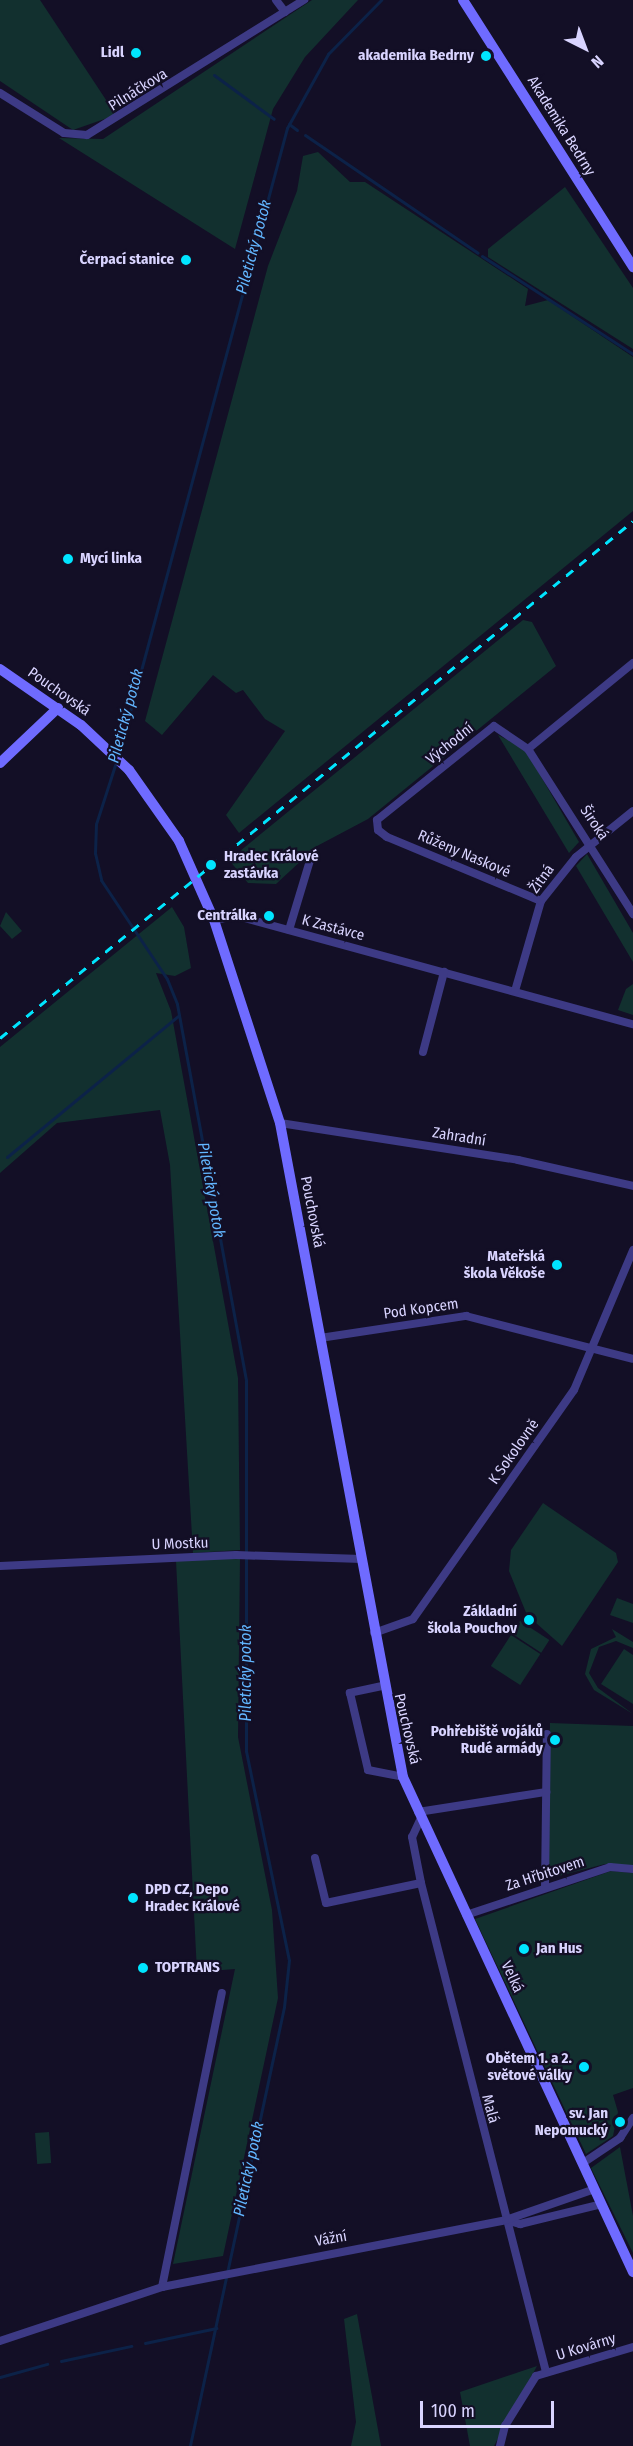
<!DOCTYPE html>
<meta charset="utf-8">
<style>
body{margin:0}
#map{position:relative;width:633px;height:2446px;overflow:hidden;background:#130f26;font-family:"Fira Sans Condensed",sans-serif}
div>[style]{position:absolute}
.green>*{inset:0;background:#12302f;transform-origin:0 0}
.stream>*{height:3px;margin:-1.5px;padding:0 1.5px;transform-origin:1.5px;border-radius:1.5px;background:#0c2248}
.street>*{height:8px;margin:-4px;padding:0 4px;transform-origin:4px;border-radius:4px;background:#3d3a85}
.secondary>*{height:10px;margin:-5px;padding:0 5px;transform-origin:5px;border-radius:5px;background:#6f6bff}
.rail>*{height:3px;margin-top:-1.5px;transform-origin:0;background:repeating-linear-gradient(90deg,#00e5ff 0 9px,transparent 0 17px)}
.dots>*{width:16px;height:16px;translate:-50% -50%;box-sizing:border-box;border:3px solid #130f26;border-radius:50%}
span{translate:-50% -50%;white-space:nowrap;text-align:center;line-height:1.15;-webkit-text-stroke:4.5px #130f26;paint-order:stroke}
.poi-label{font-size:15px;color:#d9d4ff;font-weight:700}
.right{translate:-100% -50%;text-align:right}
.left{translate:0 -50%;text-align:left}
.street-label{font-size:15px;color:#d9d4ff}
.water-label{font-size:16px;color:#62b6ff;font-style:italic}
.north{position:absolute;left:555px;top:18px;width:60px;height:60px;-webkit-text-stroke:4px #130f26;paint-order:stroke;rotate:138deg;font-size:16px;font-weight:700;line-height:24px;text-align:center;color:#d9d4ff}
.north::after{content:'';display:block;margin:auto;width:21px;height:27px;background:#d9d4ff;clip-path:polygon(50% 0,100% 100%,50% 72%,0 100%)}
.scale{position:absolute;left:420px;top:2401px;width:134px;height:27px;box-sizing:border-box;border:3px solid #d9d4ff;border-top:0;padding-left:8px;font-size:18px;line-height:21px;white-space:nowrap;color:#d9d4ff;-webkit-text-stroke:4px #130f26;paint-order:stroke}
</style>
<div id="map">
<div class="green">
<i style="clip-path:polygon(0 0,40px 0,116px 115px,73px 130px,0 81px)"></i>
<i style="clip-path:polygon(312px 0,358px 0,305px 57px,273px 109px,235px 249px,59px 138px,103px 139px)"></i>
<i style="clip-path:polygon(318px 152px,350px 182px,365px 182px,528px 289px,525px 306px,548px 300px,633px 357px,633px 511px,239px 833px,226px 815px,285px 731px,265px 719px,243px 690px,236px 693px,213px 675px,162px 735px,145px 721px,268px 266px,297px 191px,303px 156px)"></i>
<i style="clip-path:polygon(565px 187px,633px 288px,633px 349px,488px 257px,488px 249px)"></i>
<i style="clip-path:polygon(523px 620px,532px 622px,556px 666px,368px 819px,317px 846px,276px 884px,248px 883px,229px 860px)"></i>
<i style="clip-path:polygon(498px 735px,525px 749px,579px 842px,569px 853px)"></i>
<i style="clip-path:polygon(587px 854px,633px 933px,633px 962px,576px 866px)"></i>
<i style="clip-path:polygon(172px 907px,184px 927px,191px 968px,175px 976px,156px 973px,171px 1011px,238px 1378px,240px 1550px,193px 1553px,170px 1165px,160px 1110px,57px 1123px,0 1173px,0 1047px)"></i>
<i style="clip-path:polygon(6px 912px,22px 931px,12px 939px,0 926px)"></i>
<i style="clip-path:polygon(633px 984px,633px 1015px,618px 1010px,626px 989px)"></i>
<i style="clip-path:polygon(543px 1503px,616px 1553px,618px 1562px,562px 1646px,527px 1615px,509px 1571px,511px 1550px)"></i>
<i style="clip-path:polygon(240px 1557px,238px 1737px,272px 1910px,278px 1998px,223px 2256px,173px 2264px,235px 1969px,197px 1972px,176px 1561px)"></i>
<i style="clip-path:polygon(617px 1598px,633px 1604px,633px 1623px,610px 1615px)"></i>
<i style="left:520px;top:1621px;width:35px;height:15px;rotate:33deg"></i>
<i style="clip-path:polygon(612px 1629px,633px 1642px,633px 1648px,616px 1641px,599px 1647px,589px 1673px,598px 1688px,633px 1714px,594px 1690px,585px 1674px,591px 1649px,616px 1637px)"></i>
<i style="left:511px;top:1635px;width:35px;height:37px;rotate:33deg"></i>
<i style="clip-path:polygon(624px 1649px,633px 1655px,633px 1704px,601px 1684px)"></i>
<i style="clip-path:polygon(550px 1723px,633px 1726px,633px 1866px,605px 1864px,547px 1879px)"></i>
<i style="clip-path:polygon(611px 1871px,633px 1873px,633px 2088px,613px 2095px,618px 2112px,613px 2136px,586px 2154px,475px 1919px)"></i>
<i style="left:49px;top:2132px;width:31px;height:14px;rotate:86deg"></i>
<i style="clip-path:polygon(620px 2147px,633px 2216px,633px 2253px,591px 2168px)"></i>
<i style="clip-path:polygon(357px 2314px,381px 2446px,351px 2446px,356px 2422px,344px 2319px)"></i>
<i style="clip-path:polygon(537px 2366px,494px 2446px,470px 2446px,460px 2392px)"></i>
</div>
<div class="stream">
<i style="left:214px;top:75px;width:74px;rotate:36.3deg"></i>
<i style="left:289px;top:124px;width:10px;rotate:37deg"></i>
<i style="left:305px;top:135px;width:209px;rotate:34.3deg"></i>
<i style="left:482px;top:256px;width:180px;rotate:33deg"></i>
<i style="left:118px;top:756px;width:650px;rotate:-74.94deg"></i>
<i style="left:287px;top:128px;width:85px;rotate:-61deg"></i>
<i style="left:328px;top:54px;width:76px;rotate:-45.5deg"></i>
<i style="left:116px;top:762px;width:65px;rotate:107.9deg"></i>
<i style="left:96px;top:824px;width:29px;rotate:92deg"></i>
<i style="left:95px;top:853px;width:28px;rotate:77deg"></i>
<i style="left:101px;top:880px;width:119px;rotate:56.3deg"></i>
<i style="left:167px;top:979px;width:27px;rotate:68deg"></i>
<i style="left:177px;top:1004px;width:382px;rotate:79.6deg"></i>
<i style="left:246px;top:1380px;width:371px;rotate:90deg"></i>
<i style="left:246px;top:1751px;width:213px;rotate:78.4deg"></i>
<i style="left:289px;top:1960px;width:47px;rotate:96.1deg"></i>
<i style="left:284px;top:2007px;width:449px;rotate:102.1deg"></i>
<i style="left:7px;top:1157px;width:223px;rotate:-39.5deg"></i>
<i style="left:145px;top:2343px;width:73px;rotate:-11.9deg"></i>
<i style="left:61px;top:2361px;width:72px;rotate:-12.1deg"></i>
<i style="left:0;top:2377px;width:49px;rotate:-15.5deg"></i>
</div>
<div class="street">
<i style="left:276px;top:0;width:15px;rotate:53deg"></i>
<i style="left:0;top:93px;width:75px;rotate:32deg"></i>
<i style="left:64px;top:133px;width:23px;rotate:5deg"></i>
<i style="left:87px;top:135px;width:256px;rotate:-31.9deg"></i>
<i style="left:528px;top:749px;width:136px;rotate:-39.3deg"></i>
<i style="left:541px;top:901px;width:167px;rotate:-157.4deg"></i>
<i style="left:387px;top:837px;width:11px;rotate:-142deg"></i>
<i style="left:378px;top:830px;width:10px;rotate:-96deg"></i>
<i style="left:377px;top:820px;width:150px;rotate:-38.8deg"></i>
<i style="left:494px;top:726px;width:41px;rotate:34.1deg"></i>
<i style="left:528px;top:749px;width:196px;rotate:57.5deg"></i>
<i style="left:214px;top:920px;width:23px;rotate:-10deg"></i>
<i style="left:237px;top:916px;width:410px;rotate:15.3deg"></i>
<i style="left:289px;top:930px;width:79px;rotate:-73.2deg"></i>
<i style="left:515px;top:991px;width:94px;rotate:-73.9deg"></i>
<i style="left:541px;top:901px;width:56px;rotate:-51.5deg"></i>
<i style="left:576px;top:857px;width:73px;rotate:-38.9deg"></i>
<i style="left:423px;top:1052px;width:83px;rotate:-75.3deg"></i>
<i style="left:280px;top:1123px;width:241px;rotate:8.8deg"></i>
<i style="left:518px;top:1160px;width:118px;rotate:12.7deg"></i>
<i style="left:320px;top:1338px;width:148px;rotate:-8.6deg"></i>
<i style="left:466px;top:1316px;width:172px;rotate:14.4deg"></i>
<i style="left:0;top:1566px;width:236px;rotate:-2.7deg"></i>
<i style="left:236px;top:1555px;width:126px;rotate:1.8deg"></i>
<i style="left:374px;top:1633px;width:41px;rotate:-19.7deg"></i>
<i style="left:413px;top:1619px;width:280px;rotate:-54.9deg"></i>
<i style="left:574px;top:1390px;width:152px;rotate:-67.1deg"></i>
<i style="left:382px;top:1686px;width:33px;rotate:168deg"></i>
<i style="left:350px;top:1693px;width:79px;rotate:76.8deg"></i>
<i style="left:368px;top:1770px;width:36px;rotate:11deg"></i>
<i style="left:418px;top:1812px;width:130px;rotate:-8.9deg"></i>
<i style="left:421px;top:1818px;width:21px;rotate:115deg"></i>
<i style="left:412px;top:1837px;width:47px;rotate:78.9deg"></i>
<i style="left:421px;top:1883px;width:505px;rotate:75.66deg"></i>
<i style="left:315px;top:1858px;width:46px;rotate:76.3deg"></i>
<i style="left:326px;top:1903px;width:97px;rotate:-11.9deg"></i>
<i style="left:545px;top:1888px;width:154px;rotate:-89.3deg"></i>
<i style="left:466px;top:1915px;width:152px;rotate:-18.4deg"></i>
<i style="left:610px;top:1867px;width:23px;rotate:5deg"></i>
<i style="left:583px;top:2163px;width:45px;rotate:-34deg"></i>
<i style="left:620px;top:2138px;width:24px;rotate:-57deg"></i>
<i style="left:506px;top:2220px;width:15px;rotate:16deg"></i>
<i style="left:520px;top:2224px;width:84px;rotate:-13.7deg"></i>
<i style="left:162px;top:2287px;width:300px;rotate:-78.5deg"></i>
<i style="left:0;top:2341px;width:171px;rotate:-18.4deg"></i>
<i style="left:162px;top:2287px;width:350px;rotate:-11deg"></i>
<i style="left:506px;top:2220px;width:94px;rotate:-19.2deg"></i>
<i style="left:500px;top:2446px;width:21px;rotate:-76deg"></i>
<i style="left:505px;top:2426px;width:59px;rotate:-58.2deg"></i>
<i style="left:536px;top:2376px;width:101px;rotate:-16.6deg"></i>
</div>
<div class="secondary">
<i style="left:463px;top:0;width:317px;rotate:57.5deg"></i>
<i style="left:0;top:669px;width:98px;rotate:34.7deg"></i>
<i style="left:81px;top:725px;width:66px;rotate:43.2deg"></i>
<i style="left:129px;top:770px;width:87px;rotate:54.8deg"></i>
<i style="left:179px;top:841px;width:86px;rotate:66.1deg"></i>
<i style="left:214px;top:920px;width:213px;rotate:72deg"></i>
<i style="left:280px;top:1123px;width:665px;rotate:79.35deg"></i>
<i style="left:403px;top:1777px;width:546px;rotate:65.08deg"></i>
<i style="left:0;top:763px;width:80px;rotate:-43.5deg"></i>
</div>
<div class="rail">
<i style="left:0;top:1038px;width:817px;rotate:-39.24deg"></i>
</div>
<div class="dots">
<i style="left:136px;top:53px;background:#00e5ff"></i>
<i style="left:486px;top:56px;background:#00e5ff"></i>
<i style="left:186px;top:260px;background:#00e5ff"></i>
<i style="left:68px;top:559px;background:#00e5ff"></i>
<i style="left:211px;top:865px;background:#00e5ff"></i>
<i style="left:269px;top:916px;background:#00e5ff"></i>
<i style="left:557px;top:1265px;background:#00e5ff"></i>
<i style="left:529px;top:1620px;background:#00e5ff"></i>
<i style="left:555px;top:1740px;background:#00e5ff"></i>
<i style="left:133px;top:1898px;background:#00e5ff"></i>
<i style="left:524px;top:1949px;background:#00e5ff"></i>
<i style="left:143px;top:1968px;background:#00e5ff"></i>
<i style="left:584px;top:2067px;background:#00e5ff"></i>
<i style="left:620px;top:2122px;background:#00e5ff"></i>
</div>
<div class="poi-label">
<span class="right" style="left:124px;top:53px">Lidl</span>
<span class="right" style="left:474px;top:56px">akademika Bedrny</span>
<span class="right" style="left:174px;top:260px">Čerpací stanice</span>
<span class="left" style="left:80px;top:559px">Mycí linka</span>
<span class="left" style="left:224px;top:865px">Hradec Králové<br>zastávka</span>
<span class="right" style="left:257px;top:916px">Centrálka</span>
<span class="right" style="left:545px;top:1265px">Mateřská<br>škola Věkoše</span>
<span class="right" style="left:517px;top:1620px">Základní<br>škola Pouchov</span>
<span class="right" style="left:543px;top:1740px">Pohřebiště vojáků<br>Rudé armády</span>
<span class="left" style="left:145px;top:1898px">DPD CZ, Depo<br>Hradec Králové</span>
<span class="left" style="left:536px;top:1949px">Jan Hus</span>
<span class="left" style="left:155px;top:1968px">TOPTRANS</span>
<span class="right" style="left:572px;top:2067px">Obětem 1. a 2.<br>světové války</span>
<span class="right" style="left:608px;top:2122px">sv. Jan<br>Nepomucký</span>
</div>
<div class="street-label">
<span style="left:138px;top:90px;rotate:-32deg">Pilnáčkova</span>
<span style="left:561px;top:126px;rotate:58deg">Akademika Bedrny</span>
<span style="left:59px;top:692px;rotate:35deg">Pouchovská</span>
<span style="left:450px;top:744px;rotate:-39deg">Východní</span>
<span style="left:594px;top:823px;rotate:56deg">Široká</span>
<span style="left:464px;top:854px;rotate:23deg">Růženy Naskové</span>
<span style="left:542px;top:879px;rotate:-54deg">Žitná</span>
<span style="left:333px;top:928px;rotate:15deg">K Zastávce</span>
<span style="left:459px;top:1137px;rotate:9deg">Zahradní</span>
<span style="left:312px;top:1212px;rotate:79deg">Pouchovská</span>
<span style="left:421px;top:1309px;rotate:-8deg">Pod Kopcem</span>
<span style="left:514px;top:1452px;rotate:-55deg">K Sokolovně</span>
<span style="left:180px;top:1544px;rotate:-2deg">U Mostku</span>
<span style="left:407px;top:1729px;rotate:77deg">Pouchovská</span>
<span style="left:545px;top:1874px;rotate:-18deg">Za Hřbitovem</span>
<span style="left:512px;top:1977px;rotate:65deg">Velká</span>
<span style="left:490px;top:2109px;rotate:75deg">Malá</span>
<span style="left:331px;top:2239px;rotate:-10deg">Vážní</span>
<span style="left:586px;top:2347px;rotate:-17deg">U Kovárny</span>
</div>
<div class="water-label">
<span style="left:254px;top:247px;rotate:-75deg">Piletický potok</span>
<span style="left:126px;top:716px;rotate:-75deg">Piletický potok</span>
<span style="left:211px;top:1190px;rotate:80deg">Piletický potok</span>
<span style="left:246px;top:1673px;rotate:-90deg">Piletický potok</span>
<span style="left:249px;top:2169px;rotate:-78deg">Piletický potok</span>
</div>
<div class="north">N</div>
<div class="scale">100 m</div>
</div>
